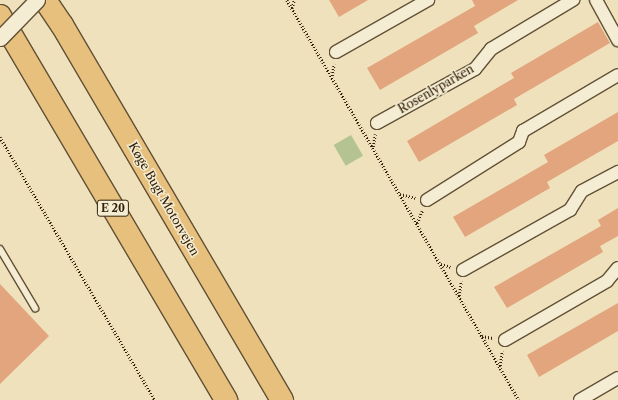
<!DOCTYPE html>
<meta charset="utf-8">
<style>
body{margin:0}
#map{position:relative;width:618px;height:400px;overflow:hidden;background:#eee1bb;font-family:"Libre Caslon Text",serif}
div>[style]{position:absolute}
.green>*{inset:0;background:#b5c392;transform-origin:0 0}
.building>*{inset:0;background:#e2a57d}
.path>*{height:2.5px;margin-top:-1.25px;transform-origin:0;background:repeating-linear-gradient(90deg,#342109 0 1px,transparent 0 3px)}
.roads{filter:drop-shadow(1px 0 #625136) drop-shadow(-1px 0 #625136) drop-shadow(0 1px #625136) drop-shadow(0 -1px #625136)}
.service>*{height:6px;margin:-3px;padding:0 3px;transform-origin:3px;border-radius:3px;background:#f4ecd3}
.minor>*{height:12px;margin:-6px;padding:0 6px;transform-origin:6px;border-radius:6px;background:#f4ecd3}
.motorway>*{height:22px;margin:-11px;padding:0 11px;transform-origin:11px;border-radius:11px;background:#e7c07e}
.bridges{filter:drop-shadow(1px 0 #625136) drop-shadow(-1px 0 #625136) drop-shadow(0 1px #625136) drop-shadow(0 -1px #625136)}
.tertiary-bridge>*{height:15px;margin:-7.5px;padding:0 7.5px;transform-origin:7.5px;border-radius:7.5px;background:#f4ecd3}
span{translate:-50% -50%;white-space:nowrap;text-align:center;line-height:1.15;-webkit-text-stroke:3px #f4ecd3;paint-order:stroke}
.shield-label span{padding:1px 3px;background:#f4ecd3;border:1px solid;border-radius:3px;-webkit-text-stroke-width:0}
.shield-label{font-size:11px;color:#342109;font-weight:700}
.street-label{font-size:12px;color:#342109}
</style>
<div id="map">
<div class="green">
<i style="left:351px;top:135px;width:24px;height:20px;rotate:60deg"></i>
</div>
<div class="building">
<i style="clip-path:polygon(329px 0,368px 0,339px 17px)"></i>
<i style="clip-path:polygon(472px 0,518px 0,474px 26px,478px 33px,380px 90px,367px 68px,475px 6px)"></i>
<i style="clip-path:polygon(598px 22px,610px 43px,514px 99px,517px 105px,419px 162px,407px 141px,514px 78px,511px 73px)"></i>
<i style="clip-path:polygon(618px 112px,618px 141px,547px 182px,550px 188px,465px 237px,453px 217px,548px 162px,544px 155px)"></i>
<i style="clip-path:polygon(618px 208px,618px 236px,600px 246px,603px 252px,507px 308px,494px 287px,601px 226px,598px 220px)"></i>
<i style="clip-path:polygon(0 284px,49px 336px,0 384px)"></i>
<i style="clip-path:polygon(618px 303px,618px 331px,539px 377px,527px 355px)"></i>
</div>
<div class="path">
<i style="left:287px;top:0;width:462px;rotate:59.9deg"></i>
<i style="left:292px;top:8px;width:8px;rotate:-76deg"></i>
<i style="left:332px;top:76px;width:12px;rotate:-81deg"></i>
<i style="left:0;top:137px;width:305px;rotate:59.5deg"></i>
<i style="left:373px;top:147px;width:13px;rotate:-81deg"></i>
<i style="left:400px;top:194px;width:16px;rotate:14deg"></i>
<i style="left:417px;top:223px;width:13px;rotate:-67deg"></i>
<i style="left:441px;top:264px;width:10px;rotate:17deg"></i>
<i style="left:459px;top:296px;width:15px;rotate:-82deg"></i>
<i style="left:482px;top:336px;width:11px;rotate:10deg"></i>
<i style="left:500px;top:366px;width:15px;rotate:-82deg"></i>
</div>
<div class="roads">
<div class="service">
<i style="left:0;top:249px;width:69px;rotate:59.3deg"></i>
</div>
<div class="minor">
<i style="left:596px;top:0;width:46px;rotate:61.2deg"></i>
<i style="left:336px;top:52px;width:106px;rotate:-29.5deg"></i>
<i style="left:377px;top:123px;width:112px;rotate:-28.9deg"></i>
<i style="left:475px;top:69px;width:26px;rotate:-51deg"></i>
<i style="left:491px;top:49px;width:96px;rotate:-30.9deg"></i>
<i style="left:427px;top:200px;width:109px;rotate:-32.2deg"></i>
<i style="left:519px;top:142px;width:12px;rotate:-70deg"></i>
<i style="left:523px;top:131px;width:110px;rotate:-30.5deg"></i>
<i style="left:463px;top:270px;width:123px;rotate:-29.3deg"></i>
<i style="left:570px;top:210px;width:22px;rotate:-58deg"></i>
<i style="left:582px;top:191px;width:41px;rotate:-27.8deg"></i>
<i style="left:505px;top:340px;width:118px;rotate:-30deg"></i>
<i style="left:607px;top:281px;width:17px;rotate:-50deg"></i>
<i style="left:580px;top:400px;width:44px;rotate:-30.1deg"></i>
</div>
<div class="motorway">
<i style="left:45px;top:0;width:30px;rotate:56deg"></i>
<i style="left:62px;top:25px;width:435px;rotate:59.6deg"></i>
<i style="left:0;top:16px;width:446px;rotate:59.5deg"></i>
</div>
</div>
<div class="bridges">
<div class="tertiary-bridge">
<i style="left:0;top:38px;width:53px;rotate:-45.8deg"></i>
</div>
</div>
<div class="shield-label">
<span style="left:113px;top:208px">E 20</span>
</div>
<div class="street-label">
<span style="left:436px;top:89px;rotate:-30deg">Rosenlyparken</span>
<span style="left:164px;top:199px;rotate:60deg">Køge Bugt Motorvejen</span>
</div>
</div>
